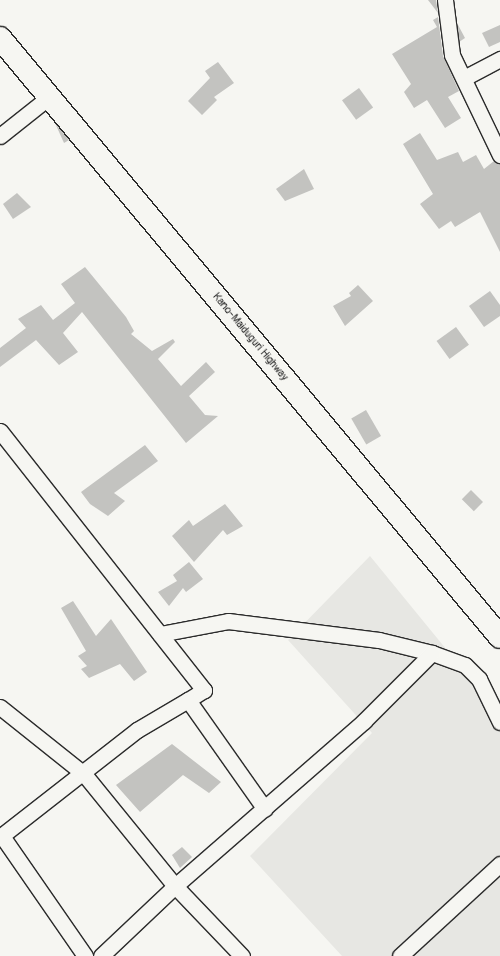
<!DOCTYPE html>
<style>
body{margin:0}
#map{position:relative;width:500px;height:956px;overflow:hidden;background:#f6f6f2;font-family:Pangolin,sans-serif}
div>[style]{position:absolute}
.built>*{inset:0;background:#e7e7e3}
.building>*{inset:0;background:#c3c3c0;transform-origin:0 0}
.roads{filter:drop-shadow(1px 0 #2b2b2b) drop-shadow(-1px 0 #2b2b2b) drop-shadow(0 1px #2b2b2b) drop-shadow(0 -1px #2b2b2b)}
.street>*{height:15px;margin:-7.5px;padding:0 7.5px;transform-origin:7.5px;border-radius:7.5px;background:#f6f6f2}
.highway>*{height:22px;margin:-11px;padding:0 11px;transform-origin:11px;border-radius:11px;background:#f6f6f2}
span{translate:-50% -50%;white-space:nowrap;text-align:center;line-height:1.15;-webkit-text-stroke:3px #f6f6f2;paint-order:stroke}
.street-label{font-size:11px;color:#2b2b2b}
</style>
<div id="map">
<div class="built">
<i style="clip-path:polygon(370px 556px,500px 715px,500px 956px,342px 956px,250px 856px,372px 733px,288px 640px)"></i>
</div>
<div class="building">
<i style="clip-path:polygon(428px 0,436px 0,438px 13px)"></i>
<i style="clip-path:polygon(438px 17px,443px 56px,459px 91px,448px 97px,461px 118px,445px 128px,427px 100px,414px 108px,404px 92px,411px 84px,392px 54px,437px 27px,433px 20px)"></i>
<i style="clip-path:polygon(457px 23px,465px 38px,459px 42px)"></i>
<i style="clip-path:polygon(500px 25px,500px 42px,489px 47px,482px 33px)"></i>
<i style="clip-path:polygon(218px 62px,234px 83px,214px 97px,217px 100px,202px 115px,188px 101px,210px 78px,205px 71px)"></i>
<i style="left:359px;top:88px;width:24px;height:21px;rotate:54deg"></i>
<i style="clip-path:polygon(55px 123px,69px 140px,64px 143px)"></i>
<i style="clip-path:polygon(420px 133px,437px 160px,458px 152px,463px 162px,476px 155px,484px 169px,494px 161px,500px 164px,500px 252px,480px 212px,455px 227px,451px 221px,439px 229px,420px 204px,433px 194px,403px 144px)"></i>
<i style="clip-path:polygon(304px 169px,314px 189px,285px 201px,276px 189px)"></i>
<i style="clip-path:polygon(17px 193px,31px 207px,13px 219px,3px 204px)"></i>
<i style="clip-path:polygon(85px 267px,126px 317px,134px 331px,131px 334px,152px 351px,173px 339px,175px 342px,158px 359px,181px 386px,206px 362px,215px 372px,189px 396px,205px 415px,218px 416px,186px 443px,82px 312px,63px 333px,78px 352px,59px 365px,36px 340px,0 367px,0 348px,26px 328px,18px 319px,41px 305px,53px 320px,75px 303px,61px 284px)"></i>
<i style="clip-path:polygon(358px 285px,373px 301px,345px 326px,333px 306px,351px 296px,349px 293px)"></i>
<i style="clip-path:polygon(490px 291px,500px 305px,500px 316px,484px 327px,469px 306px)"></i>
<i style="left:456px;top:327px;width:22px;height:24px;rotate:54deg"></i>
<i style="left:366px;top:410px;width:30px;height:17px;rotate:60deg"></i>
<i style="clip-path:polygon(145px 445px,158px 461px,114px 493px,125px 501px,108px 516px,90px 504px,81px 492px)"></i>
<i style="left:471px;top:490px;width:17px;height:13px;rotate:45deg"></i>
<i style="clip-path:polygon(225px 504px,243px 526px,227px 535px,223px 530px,194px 562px,172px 536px,189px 520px,193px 526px)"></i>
<i style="clip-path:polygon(189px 562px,203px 579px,186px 592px,183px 588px,169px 606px,158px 592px,177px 581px,173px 575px)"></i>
<i style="clip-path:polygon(73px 601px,96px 636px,111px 619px,147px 672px,134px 681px,120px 664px,89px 678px,81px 669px,87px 666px,78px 656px,86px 651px,61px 608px)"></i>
<i style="clip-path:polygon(172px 744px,221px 782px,209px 793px,183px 775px,140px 812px,116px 785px)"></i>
<i style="clip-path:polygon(182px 847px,192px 857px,180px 868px,172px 855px)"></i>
</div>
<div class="roads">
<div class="street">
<i style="left:445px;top:0;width:55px;rotate:82.7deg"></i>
<i style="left:452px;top:55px;width:111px;rotate:64.4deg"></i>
<i style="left:464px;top:78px;width:41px;rotate:-27.8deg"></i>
<i style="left:0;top:136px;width:63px;rotate:-38.5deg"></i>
<i style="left:0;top:431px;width:330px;rotate:51.8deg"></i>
<i style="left:204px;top:690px;width:19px;rotate:148deg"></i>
<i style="left:188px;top:700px;width:133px;rotate:54.8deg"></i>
<i style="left:160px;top:634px;width:69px;rotate:-10.8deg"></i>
<i style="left:228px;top:621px;width:152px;rotate:7.2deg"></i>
<i style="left:379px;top:640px;width:55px;rotate:13.8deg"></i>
<i style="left:432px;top:653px;width:35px;rotate:20deg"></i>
<i style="left:465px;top:665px;width:20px;rotate:45deg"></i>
<i style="left:479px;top:679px;width:48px;rotate:64deg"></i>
<i style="left:0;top:707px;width:107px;rotate:38.6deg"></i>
<i style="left:84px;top:774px;width:144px;rotate:50.9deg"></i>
<i style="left:175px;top:886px;width:97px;rotate:46.3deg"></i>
<i style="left:2px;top:836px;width:146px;rotate:55.3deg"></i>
<i style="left:0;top:837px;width:174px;rotate:-38deg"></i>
<i style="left:137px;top:730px;width:59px;rotate:-30.5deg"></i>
<i style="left:101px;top:956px;width:102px;rotate:-43.4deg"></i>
<i style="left:175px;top:886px;width:251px;rotate:-41.1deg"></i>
<i style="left:364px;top:721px;width:96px;rotate:-45deg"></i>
<i style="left:400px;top:956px;width:136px;rotate:-42.6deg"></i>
</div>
<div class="highway">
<i style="left:0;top:38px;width:780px;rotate:50.15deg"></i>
</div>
</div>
<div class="street-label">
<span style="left:250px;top:337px;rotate:50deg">Kano-Maiduguri Highway</span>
</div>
</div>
